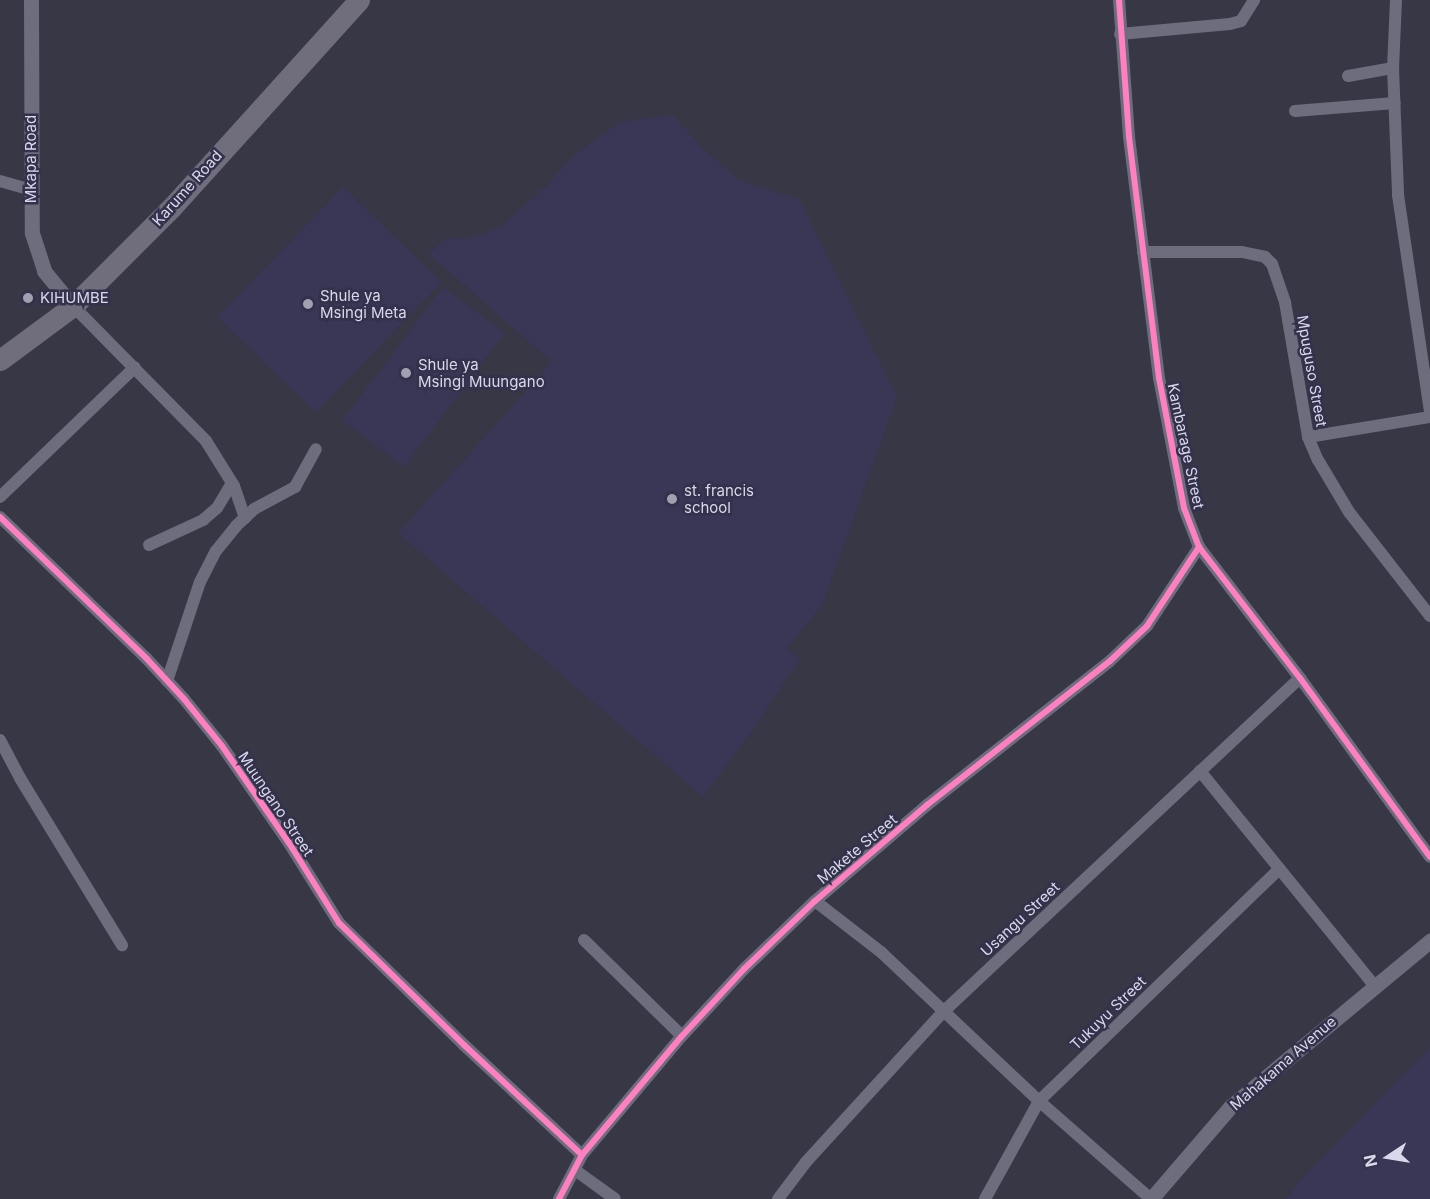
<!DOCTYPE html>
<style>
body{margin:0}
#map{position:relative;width:1430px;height:1199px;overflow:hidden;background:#383746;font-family:Inter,sans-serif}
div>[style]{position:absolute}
.built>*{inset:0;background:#393656;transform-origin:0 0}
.minor>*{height:12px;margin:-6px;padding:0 6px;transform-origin:6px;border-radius:6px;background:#6e6d7e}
.tertiary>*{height:15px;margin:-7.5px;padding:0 7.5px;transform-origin:7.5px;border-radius:7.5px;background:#6e6d7e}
.trunk>*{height:21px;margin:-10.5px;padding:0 10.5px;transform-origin:10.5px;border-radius:10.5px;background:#706e7c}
.cycleway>*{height:6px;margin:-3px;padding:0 3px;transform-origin:3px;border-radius:3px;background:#ff80c0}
.dots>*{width:16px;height:16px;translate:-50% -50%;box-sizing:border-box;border:3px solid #33314c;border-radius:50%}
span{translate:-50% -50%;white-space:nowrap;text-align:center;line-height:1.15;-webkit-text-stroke:5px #33314c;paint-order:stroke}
.street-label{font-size:15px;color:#d9d8ea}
.poi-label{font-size:15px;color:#d9d8ea}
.left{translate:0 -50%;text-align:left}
.north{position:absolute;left:1358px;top:1127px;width:60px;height:60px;-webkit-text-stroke:4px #33314c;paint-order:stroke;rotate:258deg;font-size:16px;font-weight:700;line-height:24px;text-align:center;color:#d9d8ea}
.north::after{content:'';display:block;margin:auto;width:21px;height:27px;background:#d9d8ea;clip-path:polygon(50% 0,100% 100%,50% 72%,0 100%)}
</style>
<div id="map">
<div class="built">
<i style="clip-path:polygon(673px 115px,700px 146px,740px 181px,799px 199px,897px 397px,822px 605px,786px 649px,800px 658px,754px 728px,703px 797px,398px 533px,552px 362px,429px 254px,445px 239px,471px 238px,502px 226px,550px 182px,573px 156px,620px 122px)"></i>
<i style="left:343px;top:187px;width:137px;height:181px;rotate:44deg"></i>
<i style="left:443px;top:287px;width:77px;height:167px;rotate:37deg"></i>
<i style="clip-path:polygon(1430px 1047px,1430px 1199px,1286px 1199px,1299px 1182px)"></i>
</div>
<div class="minor">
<i style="left:1119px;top:0;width:137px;rotate:85.8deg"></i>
<i style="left:1129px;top:137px;width:243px;rotate:82.9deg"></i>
<i style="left:1159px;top:378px;width:132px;rotate:79.1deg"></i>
<i style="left:1184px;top:508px;width:42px;rotate:69deg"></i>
<i style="left:1199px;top:547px;width:165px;rotate:52.4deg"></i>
<i style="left:1300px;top:678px;width:221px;rotate:54deg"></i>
<i style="left:1396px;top:0;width:68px;rotate:92.5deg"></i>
<i style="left:1393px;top:68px;width:127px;rotate:87.7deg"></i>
<i style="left:1398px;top:195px;width:218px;rotate:81.6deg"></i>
<i style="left:1120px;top:34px;width:110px;rotate:-5.2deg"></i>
<i style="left:1230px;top:24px;width:11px;rotate:-15deg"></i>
<i style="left:1241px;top:21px;width:25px;rotate:-58deg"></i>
<i style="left:1348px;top:76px;width:46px;rotate:-10.1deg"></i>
<i style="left:1295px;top:111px;width:100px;rotate:-4.6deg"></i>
<i style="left:0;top:181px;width:32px;rotate:16deg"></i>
<i style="left:1143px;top:252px;width:99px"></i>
<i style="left:1242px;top:252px;width:24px;rotate:12deg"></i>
<i style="left:1265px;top:257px;width:10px;rotate:45deg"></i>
<i style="left:1272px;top:264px;width:40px;rotate:71.1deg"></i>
<i style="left:1285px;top:302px;width:137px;rotate:80.3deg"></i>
<i style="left:1308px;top:437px;width:25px;rotate:67deg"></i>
<i style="left:1318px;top:460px;width:61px;rotate:59.2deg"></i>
<i style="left:1349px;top:512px;width:132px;rotate:52.1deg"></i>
<i style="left:73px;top:306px;width:190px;rotate:45.4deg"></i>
<i style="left:206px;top:441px;width:53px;rotate:58.1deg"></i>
<i style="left:234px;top:486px;width:34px;rotate:71deg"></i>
<i style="left:1308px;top:437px;width:124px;rotate:-9.3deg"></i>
<i style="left:0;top:497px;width:187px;rotate:-43.9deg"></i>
<i style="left:0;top:517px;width:204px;rotate:44deg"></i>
<i style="left:147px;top:659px;width:54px;rotate:47.2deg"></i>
<i style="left:184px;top:699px;width:60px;rotate:51deg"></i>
<i style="left:222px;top:746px;width:118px;rotate:55.4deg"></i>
<i style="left:289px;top:843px;width:94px;rotate:58deg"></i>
<i style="left:339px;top:923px;width:175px;rotate:44.3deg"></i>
<i style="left:464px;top:1045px;width:161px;rotate:43deg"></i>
<i style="left:149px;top:545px;width:60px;rotate:-24.8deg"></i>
<i style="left:203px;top:520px;width:18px;rotate:-41deg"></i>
<i style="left:217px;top:508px;width:29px;rotate:-59deg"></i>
<i style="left:167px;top:681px;width:104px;rotate:-71.6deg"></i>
<i style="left:200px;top:582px;width:35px;rotate:-63deg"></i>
<i style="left:216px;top:551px;width:32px;rotate:-51deg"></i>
<i style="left:236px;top:526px;width:25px;rotate:-43deg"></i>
<i style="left:254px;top:509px;width:47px;rotate:-28.2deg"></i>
<i style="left:295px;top:487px;width:43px;rotate:-61.1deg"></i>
<i style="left:0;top:740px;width:43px;rotate:62.2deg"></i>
<i style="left:20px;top:778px;width:196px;rotate:58.6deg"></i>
<i style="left:1200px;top:771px;width:277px;rotate:50.9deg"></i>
<i style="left:815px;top:901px;width:85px;rotate:37.8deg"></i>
<i style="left:882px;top:953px;width:216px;rotate:43.3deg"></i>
<i style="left:1039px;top:1101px;width:149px;rotate:41.2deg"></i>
<i style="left:584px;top:940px;width:137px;rotate:44.4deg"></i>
<i style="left:575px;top:1170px;width:49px;rotate:35.9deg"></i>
<i style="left:559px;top:1199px;width:50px;rotate:-62.4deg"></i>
<i style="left:582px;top:1155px;width:155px;rotate:-50deg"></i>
<i style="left:682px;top:1036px;width:91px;rotate:-47.2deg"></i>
<i style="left:744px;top:969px;width:98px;rotate:-43.8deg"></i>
<i style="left:815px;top:901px;width:148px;rotate:-40.6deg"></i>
<i style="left:927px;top:805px;width:233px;rotate:-38.2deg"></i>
<i style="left:1110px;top:661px;width:51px;rotate:-43.4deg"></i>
<i style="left:1147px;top:626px;width:95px;rotate:-56.6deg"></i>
<i style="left:778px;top:1199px;width:46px;rotate:-52.9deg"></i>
<i style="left:806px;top:1162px;width:203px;rotate:-47.6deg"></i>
<i style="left:943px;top:1012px;width:489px;rotate:-43.1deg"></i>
<i style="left:985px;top:1199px;width:112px;rotate:-61.1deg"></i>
<i style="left:1039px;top:1101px;width:334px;rotate:-44deg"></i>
</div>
<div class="tertiary">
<i style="left:31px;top:0;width:233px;rotate:89.8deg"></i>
<i style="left:32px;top:233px;width:40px;rotate:72deg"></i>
<i style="left:44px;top:271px;width:45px;rotate:50.4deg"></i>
<i style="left:1151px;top:1199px;width:123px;rotate:-49.3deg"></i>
<i style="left:1231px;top:1106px;width:259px;rotate:-39.7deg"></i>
</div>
<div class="trunk">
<i style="left:0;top:360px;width:91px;rotate:-36.5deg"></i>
<i style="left:73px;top:306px;width:140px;rotate:-45deg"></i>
<i style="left:172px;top:207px;width:279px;rotate:-47.9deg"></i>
</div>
<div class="cycleway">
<i style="left:1119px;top:0;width:137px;rotate:85.8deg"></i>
<i style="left:1129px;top:137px;width:243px;rotate:82.9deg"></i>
<i style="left:1159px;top:378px;width:132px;rotate:79.1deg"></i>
<i style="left:1184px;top:508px;width:42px;rotate:69deg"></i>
<i style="left:1199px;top:547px;width:165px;rotate:52.4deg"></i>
<i style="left:1300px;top:678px;width:221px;rotate:54deg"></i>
<i style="left:0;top:517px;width:204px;rotate:44deg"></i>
<i style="left:147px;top:659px;width:54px;rotate:47.2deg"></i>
<i style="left:184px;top:699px;width:60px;rotate:51deg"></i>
<i style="left:222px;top:746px;width:118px;rotate:55.4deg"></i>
<i style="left:289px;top:843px;width:94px;rotate:58deg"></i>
<i style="left:339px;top:923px;width:175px;rotate:44.3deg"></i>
<i style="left:464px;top:1045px;width:161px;rotate:43deg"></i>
<i style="left:559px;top:1199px;width:50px;rotate:-62.4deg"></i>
<i style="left:582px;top:1155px;width:155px;rotate:-50deg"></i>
<i style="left:682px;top:1036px;width:91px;rotate:-47.2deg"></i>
<i style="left:744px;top:969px;width:98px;rotate:-43.8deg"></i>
<i style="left:815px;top:901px;width:148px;rotate:-40.6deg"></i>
<i style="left:927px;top:805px;width:233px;rotate:-38.2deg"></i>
<i style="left:1110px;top:661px;width:51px;rotate:-43.4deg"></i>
<i style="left:1147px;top:626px;width:95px;rotate:-56.6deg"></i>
</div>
<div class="dots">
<i style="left:28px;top:298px;background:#a1a0b1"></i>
<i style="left:308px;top:304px;background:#a1a0b1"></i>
<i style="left:406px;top:373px;background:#a1a0b1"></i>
<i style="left:672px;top:499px;background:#a1a0b1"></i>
</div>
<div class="street-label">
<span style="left:31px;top:159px;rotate:-90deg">Mkapa Road</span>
<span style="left:187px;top:188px;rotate:-48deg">Karume Road</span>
<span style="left:1312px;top:371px;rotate:80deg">Mpuguso Street</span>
<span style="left:1186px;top:446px;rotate:78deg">Kambarage Street</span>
<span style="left:276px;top:804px;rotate:56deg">Muungano Street</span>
<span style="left:857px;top:849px;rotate:-40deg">Makete Street</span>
<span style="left:1020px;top:919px;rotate:-43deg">Usangu Street</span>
<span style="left:1108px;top:1013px;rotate:-44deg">Tukuyu Street</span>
<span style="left:1283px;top:1063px;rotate:-41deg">Mahakama Avenue</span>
</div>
<div class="poi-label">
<span class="left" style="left:320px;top:304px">Shule ya<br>Msingi Meta</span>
<span class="left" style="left:40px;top:298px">KIHUMBE</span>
<span class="left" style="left:418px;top:373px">Shule ya<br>Msingi Muungano</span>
<span class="left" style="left:684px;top:499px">st. francis<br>school</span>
</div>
<div class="north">N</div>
</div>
